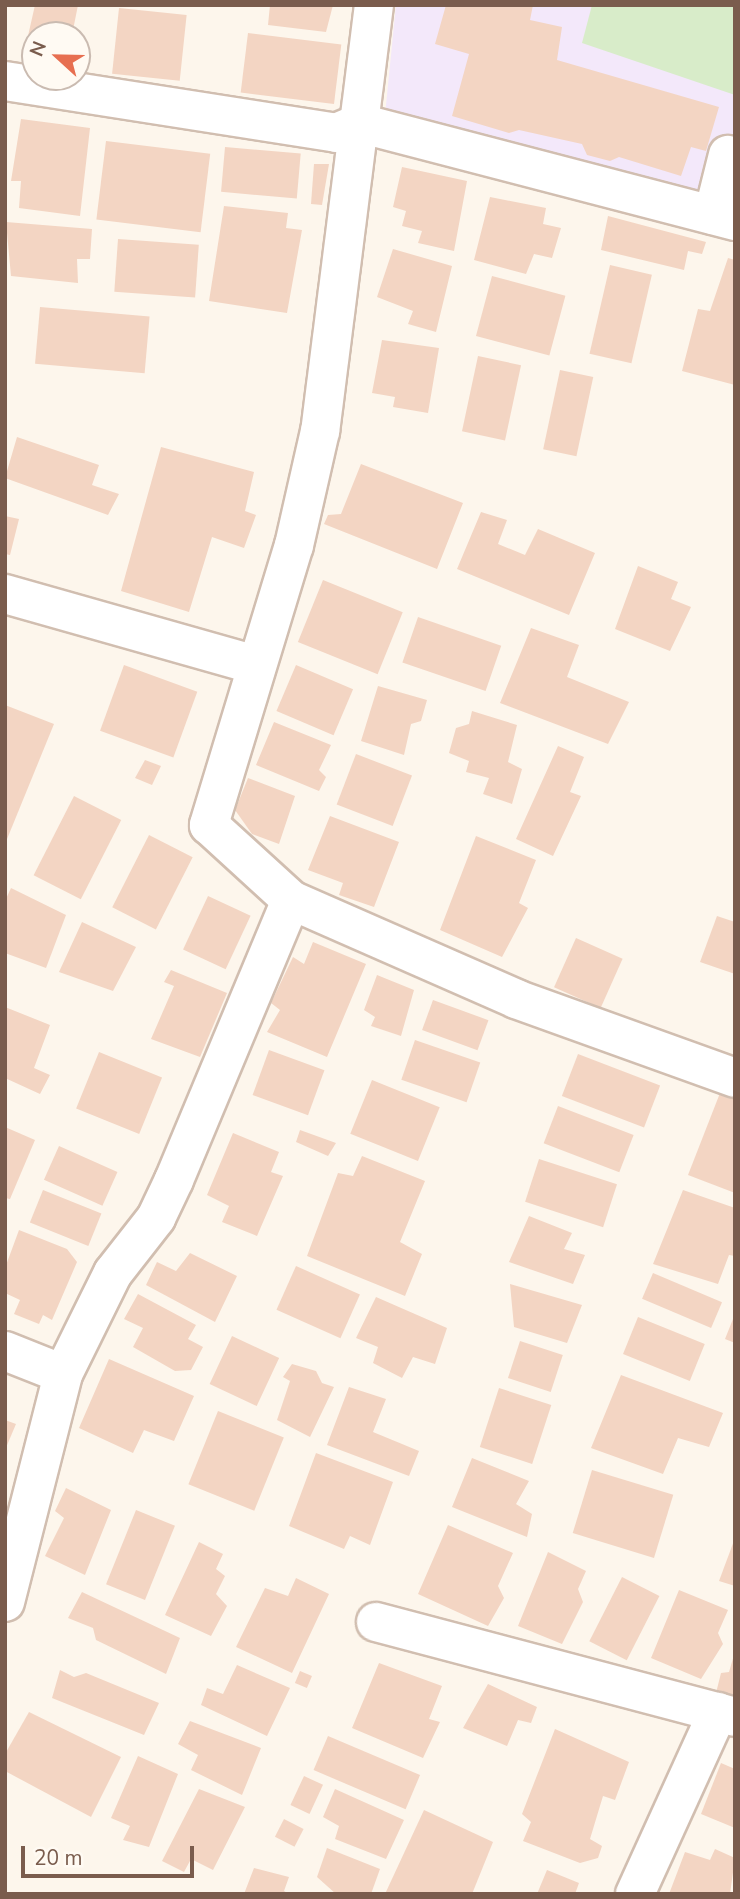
<!DOCTYPE html>
<style>
body{margin:0}
#map{position:relative;width:740px;height:1899px;overflow:hidden;background:#fdf6ec;font-family:"Nunito Sans",sans-serif}
div>[style]{position:absolute}
.education>*{inset:0;background:#f3e8fa}
.green>*{inset:0;background:#d8ecc9}
.building>*{inset:0;background:#f3d5c3;transform-origin:0 0}
.roads{filter:drop-shadow(2px 0 #d1beb0) drop-shadow(-2px 0 #d1beb0) drop-shadow(0 2px #d1beb0) drop-shadow(0 -2px #d1beb0)}
.street>*{height:38px;margin:-19px;padding:0 19px;transform-origin:19px;border-radius:19px;background:#fff}
span{translate:-50% -50%;white-space:nowrap;text-align:center;line-height:1.15;-webkit-text-stroke:7px #fffaf3;paint-order:stroke}
.frame{position:absolute;inset:0;border:7px solid #7a5c4d;pointer-events:none}
.north{position:absolute;left:21px;top:21px;width:70px;height:70px;box-sizing:border-box;background:#fffaf3;border:2px solid #cabbb1;border-radius:50%;rotate:292deg;font-size:19px;font-weight:700;line-height:28px;text-align:center;color:#7a5c4d}
.north::after{content:'';display:block;margin:auto;width:24px;height:32px;background:#e76f51;clip-path:polygon(50% 0,100% 100%,50% 72%,0 100%)}
.scale{position:absolute;left:21px;top:1846px;width:173px;height:32px;box-sizing:border-box;border:4px solid #7a5c4d;border-top:0;padding-left:9px;font-size:21px;line-height:24px;white-space:nowrap;color:#7a5c4d;-webkit-text-stroke:5px #fffaf3;paint-order:stroke}
</style>
<div id="map">
<div class="education">
<i style="clip-path:polygon(396px 5px,735px 5px,735px 200px,385px 115px)"></i>
</div>
<div class="green">
<i style="clip-path:polygon(592px 5px,735px 5px,735px 95px,582px 43px)"></i>
</div>
<div class="building">
<i style="clip-path:polygon(35px 5px,78px 5px,72px 35px,35px 35px,35px 60px,23px 58px)"></i>
<i style="clip-path:polygon(270px 5px,333px 5px,326px 32px,268px 25px)"></i>
<i style="clip-path:polygon(446px 5px,533px 5px,530px 20px,562px 27px,557px 60px,719px 107px,706px 151px,691px 147px,681px 176px,619px 157px,610px 161px,587px 155px,582px 144px,519px 130px,509px 133px,452px 116px,469px 54px,435px 44px)"></i>
<i style="left:119px;top:8px;width:68px;height:66px;rotate:6deg"></i>
<i style="left:248px;top:33px;width:94px;height:60px;rotate:7deg"></i>
<i style="clip-path:polygon(21px 119px,90px 128px,80px 216px,19px 208px,21px 181px,11px 181px)"></i>
<i style="left:106px;top:141px;width:105px;height:79px;rotate:7deg"></i>
<i style="left:225px;top:147px;width:76px;height:45px;rotate:5deg"></i>
<i style="clip-path:polygon(314px 164px,329px 164px,322px 205px,311px 204px)"></i>
<i style="clip-path:polygon(402px 167px,467px 181px,454px 251px,418px 243px,422px 231px,402px 226px,406px 211px,393px 207px)"></i>
<i style="clip-path:polygon(490px 197px,546px 208px,543px 224px,561px 228px,552px 258px,534px 254px,526px 274px,474px 260px)"></i>
<i style="clip-path:polygon(224px 206px,288px 213px,286px 228px,302px 230px,287px 313px,209px 301px)"></i>
<i style="clip-path:polygon(608px 216px,706px 242px,702px 254px,688px 251px,684px 270px,601px 250px)"></i>
<i style="clip-path:polygon(6px 222px,92px 229px,90px 259px,77px 259px,78px 283px,11px 276px)"></i>
<i style="left:118px;top:239px;width:81px;height:53px;rotate:4deg"></i>
<i style="clip-path:polygon(393px 249px,452px 266px,436px 332px,408px 324px,413px 311px,377px 297px)"></i>
<i style="clip-path:polygon(728px 258px,735px 260px,735px 385px,682px 371px,698px 309px,710px 311px)"></i>
<i style="left:610px;top:265px;width:43px;height:91px;rotate:13deg"></i>
<i style="left:492px;top:276px;width:76px;height:62px;rotate:15deg"></i>
<i style="left:40px;top:307px;width:110px;height:57px;rotate:5deg"></i>
<i style="clip-path:polygon(382px 340px,439px 348px,428px 413px,393px 407px,395px 397px,372px 393px)"></i>
<i style="left:478px;top:356px;width:44px;height:77px;rotate:12deg"></i>
<i style="left:560px;top:370px;width:34px;height:81px;rotate:12deg"></i>
<i style="clip-path:polygon(17px 437px,99px 465px,92px 485px,119px 494px,108px 515px,5px 478px)"></i>
<i style="clip-path:polygon(161px 447px,254px 472px,245px 511px,256px 515px,244px 548px,212px 537px,189px 612px,121px 591px)"></i>
<i style="clip-path:polygon(361px 464px,463px 503px,437px 569px,324px 524px,328px 515px,341px 514px)"></i>
<i style="clip-path:polygon(481px 512px,507px 520px,498px 544px,525px 555px,538px 529px,595px 553px,569px 615px,457px 569px)"></i>
<i style="clip-path:polygon(5px 516px,19px 519px,10px 555px,5px 554px)"></i>
<i style="clip-path:polygon(638px 566px,678px 582px,671px 599px,691px 607px,670px 651px,615px 629px)"></i>
<i style="left:323px;top:580px;width:86px;height:67px;rotate:22deg"></i>
<i style="left:418px;top:617px;width:88px;height:48px;rotate:19deg"></i>
<i style="clip-path:polygon(531px 628px,579px 645px,567px 677px,629px 702px,608px 744px,500px 703px)"></i>
<i style="left:124px;top:665px;width:78px;height:70px;rotate:20deg"></i>
<i style="left:296px;top:665px;width:62px;height:50px;rotate:23deg"></i>
<i style="clip-path:polygon(378px 686px,427px 700px,421px 721px,411px 724px,404px 755px,361px 741px)"></i>
<i style="clip-path:polygon(5px 705px,54px 724px,5px 844px)"></i>
<i style="clip-path:polygon(472px 711px,517px 725px,508px 762px,522px 769px,512px 804px,483px 794px,489px 778px,466px 772px,469px 761px,449px 753px,456px 728px,469px 724px)"></i>
<i style="clip-path:polygon(274px 722px,331px 745px,319px 770px,326px 777px,319px 791px,256px 765px)"></i>
<i style="clip-path:polygon(558px 746px,584px 757px,570px 792px,581px 796px,553px 856px,516px 839px)"></i>
<i style="left:356px;top:754px;width:60px;height:54px;rotate:21deg"></i>
<i style="clip-path:polygon(145px 760px,161px 766px,152px 785px,135px 778px)"></i>
<i style="clip-path:polygon(248px 778px,295px 796px,279px 844px,252px 834px,235px 810px)"></i>
<i style="left:74px;top:796px;width:53px;height:89px;rotate:27deg"></i>
<i style="clip-path:polygon(330px 816px,399px 842px,374px 907px,339px 895px,343px 883px,308px 870px)"></i>
<i style="left:149px;top:835px;width:49px;height:81px;rotate:27deg"></i>
<i style="clip-path:polygon(476px 836px,536px 860px,519px 903px,528px 908px,502px 957px,440px 930px)"></i>
<i style="clip-path:polygon(11px 888px,66px 915px,46px 968px,5px 953px,5px 901px)"></i>
<i style="left:208px;top:896px;width:47px;height:59px;rotate:25deg"></i>
<i style="clip-path:polygon(717px 916px,735px 922px,735px 974px,700px 962px)"></i>
<i style="clip-path:polygon(82px 922px,136px 947px,113px 991px,59px 972px)"></i>
<i style="left:576px;top:938px;width:51px;height:54px;rotate:24deg"></i>
<i style="clip-path:polygon(313px 942px,366px 964px,327px 1057px,267px 1032px,280px 1010px,271px 1003px,293px 957px,304px 964px)"></i>
<i style="clip-path:polygon(171px 970px,227px 993px,200px 1057px,151px 1039px,174px 986px,164px 982px)"></i>
<i style="clip-path:polygon(377px 975px,414px 990px,401px 1036px,371px 1026px,375px 1017px,364px 1010px)"></i>
<i style="left:433px;top:1000px;width:59px;height:32px;rotate:20deg"></i>
<i style="clip-path:polygon(5px 1007px,50px 1025px,34px 1068px,50px 1075px,40px 1094px,5px 1078px)"></i>
<i style="left:415px;top:1040px;width:69px;height:42px;rotate:19deg"></i>
<i style="left:269px;top:1050px;width:59px;height:48px;rotate:20deg"></i>
<i style="left:99px;top:1052px;width:68px;height:61px;rotate:22deg"></i>
<i style="left:578px;top:1054px;width:88px;height:45px;rotate:21deg"></i>
<i style="left:372px;top:1080px;width:73px;height:58px;rotate:22deg"></i>
<i style="clip-path:polygon(720px 1093px,735px 1099px,735px 1193px,688px 1175px)"></i>
<i style="left:558px;top:1106px;width:81px;height:40px;rotate:21deg"></i>
<i style="clip-path:polygon(5px 1127px,35px 1140px,10px 1199px,5px 1198px)"></i>
<i style="clip-path:polygon(300px 1130px,336px 1143px,328px 1156px,296px 1142px)"></i>
<i style="clip-path:polygon(233px 1133px,279px 1152px,271px 1172px,283px 1176px,257px 1236px,222px 1222px,229px 1206px,207px 1195px)"></i>
<i style="left:59px;top:1146px;width:64px;height:37px;rotate:24deg"></i>
<i style="clip-path:polygon(362px 1156px,425px 1181px,400px 1242px,422px 1254px,405px 1296px,307px 1256px,338px 1173px,353px 1176px)"></i>
<i style="left:539px;top:1159px;width:82px;height:45px;rotate:18deg"></i>
<i style="left:43px;top:1190px;width:63px;height:35px;rotate:22deg"></i>
<i style="clip-path:polygon(683px 1190px,735px 1208px,735px 1256px,729px 1255px,718px 1284px,653px 1264px)"></i>
<i style="clip-path:polygon(529px 1216px,572px 1233px,564px 1249px,585px 1255px,573px 1284px,509px 1262px)"></i>
<i style="clip-path:polygon(19px 1230px,67px 1249px,77px 1262px,52px 1320px,43px 1315px,39px 1324px,14px 1314px,20px 1300px,5px 1293px,5px 1268px)"></i>
<i style="clip-path:polygon(190px 1253px,237px 1276px,215px 1322px,146px 1285px,157px 1262px,176px 1271px)"></i>
<i style="left:296px;top:1266px;width:70px;height:48px;rotate:24deg"></i>
<i style="left:653px;top:1273px;width:75px;height:28px;rotate:23deg"></i>
<i style="clip-path:polygon(510px 1284px,582px 1305px,567px 1343px,514px 1327px)"></i>
<i style="clip-path:polygon(138px 1294px,196px 1325px,188px 1339px,203px 1347px,191px 1370px,175px 1371px,133px 1347px,143px 1328px,124px 1319px)"></i>
<i style="clip-path:polygon(376px 1297px,447px 1328px,435px 1364px,413px 1357px,402px 1378px,373px 1363px,378px 1347px,356px 1338px)"></i>
<i style="clip-path:polygon(735px 1314px,735px 1343px,725px 1339px)"></i>
<i style="left:638px;top:1317px;width:72px;height:40px;rotate:22deg"></i>
<i style="left:232px;top:1336px;width:52px;height:53px;rotate:25deg"></i>
<i style="left:520px;top:1341px;width:45px;height:39px;rotate:18deg"></i>
<i style="clip-path:polygon(109px 1359px,194px 1396px,174px 1441px,144px 1430px,133px 1453px,79px 1428px)"></i>
<i style="clip-path:polygon(292px 1364px,316px 1371px,322px 1383px,334px 1387px,310px 1437px,277px 1420px,290px 1381px,283px 1377px)"></i>
<i style="clip-path:polygon(621px 1375px,723px 1413px,709px 1447px,678px 1438px,663px 1474px,591px 1448px)"></i>
<i style="clip-path:polygon(349px 1387px,386px 1399px,373px 1432px,419px 1451px,409px 1476px,327px 1445px)"></i>
<i style="left:499px;top:1388px;width:55px;height:62px;rotate:18deg"></i>
<i style="left:218px;top:1411px;width:71px;height:79px;rotate:22deg"></i>
<i style="clip-path:polygon(5px 1420px,16px 1424px,5px 1450px)"></i>
<i style="clip-path:polygon(316px 1453px,393px 1482px,370px 1545px,350px 1536px,344px 1549px,289px 1526px)"></i>
<i style="clip-path:polygon(472px 1458px,529px 1481px,516px 1504px,532px 1514px,527px 1537px,452px 1507px)"></i>
<i style="left:592px;top:1470px;width:85px;height:66px;rotate:17deg"></i>
<i style="clip-path:polygon(66px 1488px,111px 1510px,85px 1575px,45px 1556px,64px 1518px,55px 1511px)"></i>
<i style="left:136px;top:1510px;width:42px;height:80px;rotate:22deg"></i>
<i style="clip-path:polygon(448px 1525px,513px 1553px,498px 1586px,504px 1598px,488px 1626px,418px 1594px)"></i>
<i style="clip-path:polygon(735px 1538px,735px 1586px,719px 1581px)"></i>
<i style="clip-path:polygon(199px 1542px,223px 1554px,216px 1569px,225px 1576px,216px 1594px,227px 1606px,211px 1636px,165px 1615px)"></i>
<i style="clip-path:polygon(548px 1552px,586px 1571px,578px 1589px,583px 1602px,562px 1644px,518px 1626px)"></i>
<i style="left:622px;top:1577px;width:42px;height:72px;rotate:27deg"></i>
<i style="clip-path:polygon(296px 1578px,329px 1594px,292px 1673px,236px 1647px,265px 1588px,288px 1596px)"></i>
<i style="clip-path:polygon(679px 1590px,728px 1610px,718px 1633px,723px 1644px,701px 1679px,651px 1658px)"></i>
<i style="clip-path:polygon(82px 1592px,180px 1638px,166px 1674px,96px 1640px,93px 1628px,68px 1618px)"></i>
<i style="clip-path:polygon(734px 1655px,735px 1656px,735px 1699px,716px 1693px,721px 1673px,729px 1672px)"></i>
<i style="clip-path:polygon(379px 1663px,442px 1686px,429px 1719px,440px 1722px,423px 1758px,352px 1728px)"></i>
<i style="clip-path:polygon(237px 1665px,290px 1688px,267px 1736px,201px 1705px,207px 1688px,223px 1694px)"></i>
<i style="clip-path:polygon(60px 1670px,74px 1677px,86px 1673px,159px 1703px,144px 1735px,52px 1698px)"></i>
<i style="left:300px;top:1671px;width:13px;height:13px;rotate:23deg"></i>
<i style="clip-path:polygon(488px 1684px,537px 1707px,531px 1723px,518px 1720px,507px 1746px,463px 1728px)"></i>
<i style="clip-path:polygon(29px 1712px,121px 1757px,91px 1817px,5px 1771px,5px 1754px)"></i>
<i style="clip-path:polygon(190px 1721px,261px 1748px,242px 1795px,191px 1770px,198px 1755px,178px 1744px)"></i>
<i style="clip-path:polygon(555px 1729px,629px 1762px,615px 1800px,603px 1796px,590px 1839px,602px 1846px,598px 1858px,580px 1863px,523px 1841px,531px 1822px,522px 1814px)"></i>
<i style="left:328px;top:1736px;width:100px;height:37px;rotate:23deg"></i>
<i style="clip-path:polygon(138px 1756px,178px 1774px,149px 1847px,123px 1840px,130px 1826px,111px 1818px)"></i>
<i style="clip-path:polygon(721px 1763px,735px 1769px,735px 1828px,701px 1814px)"></i>
<i style="left:304px;top:1776px;width:21px;height:32px;rotate:25deg"></i>
<i style="clip-path:polygon(199px 1789px,245px 1807px,213px 1870px,191px 1859px,184px 1872px,162px 1861px)"></i>
<i style="clip-path:polygon(335px 1789px,404px 1820px,386px 1859px,335px 1839px,339px 1826px,323px 1817px)"></i>
<i style="clip-path:polygon(424px 1810px,493px 1842px,472px 1894px,385px 1894px)"></i>
<i style="left:284px;top:1819px;width:22px;height:20px;rotate:27deg"></i>
<i style="clip-path:polygon(327px 1848px,380px 1869px,371px 1894px,336px 1894px,317px 1877px)"></i>
<i style="clip-path:polygon(715px 1849px,735px 1858px,730px 1894px,669px 1894px,685px 1852px,710px 1860px)"></i>
<i style="clip-path:polygon(254px 1868px,289px 1877px,284px 1891px,289px 1894px,244px 1894px)"></i>
<i style="clip-path:polygon(547px 1870px,579px 1883px,575px 1894px,537px 1894px)"></i>
</div>
<div class="roads">
<div class="street">
<i style="left:374px;top:5px;width:429px;rotate:97.2deg"></i>
<i style="left:320px;top:431px;width:117px;rotate:102.8deg"></i>
<i style="left:294px;top:545px;width:293px;rotate:106.9deg"></i>
<i style="left:209px;top:825px;width:111px;rotate:42.4deg"></i>
<i style="left:291px;top:900px;width:246px;rotate:23.7deg"></i>
<i style="left:516px;top:999px;width:233px;rotate:19.8deg"></i>
<i style="left:5px;top:81px;width:335px;rotate:8.9deg"></i>
<i style="left:336px;top:133px;width:25px;rotate:-23deg"></i>
<i style="left:359px;top:123px;width:389px;rotate:14.6deg"></i>
<i style="left:713px;top:215px;width:62px;rotate:-76deg"></i>
<i style="left:5px;top:594px;width:261px;rotate:15.8deg"></i>
<i style="left:5px;top:1351px;width:62px;rotate:21.6deg"></i>
<i style="left:5px;top:1602px;width:235px;rotate:-75.7deg"></i>
<i style="left:63px;top:1374px;width:113px;rotate:-63.7deg"></i>
<i style="left:113px;top:1273px;width:70px;rotate:-52deg"></i>
<i style="left:156px;top:1218px;width:42px;rotate:-64.7deg"></i>
<i style="left:174px;top:1180px;width:303px;rotate:-67.3deg"></i>
<i style="left:376px;top:1622px;width:371px;rotate:14.8deg"></i>
<i style="left:635px;top:1894px;width:200px;rotate:-65.5deg"></i>
</div>
</div>
<div class="frame"></div>
<div class="north">N</div>
<div class="scale">20 m</div>
</div>
